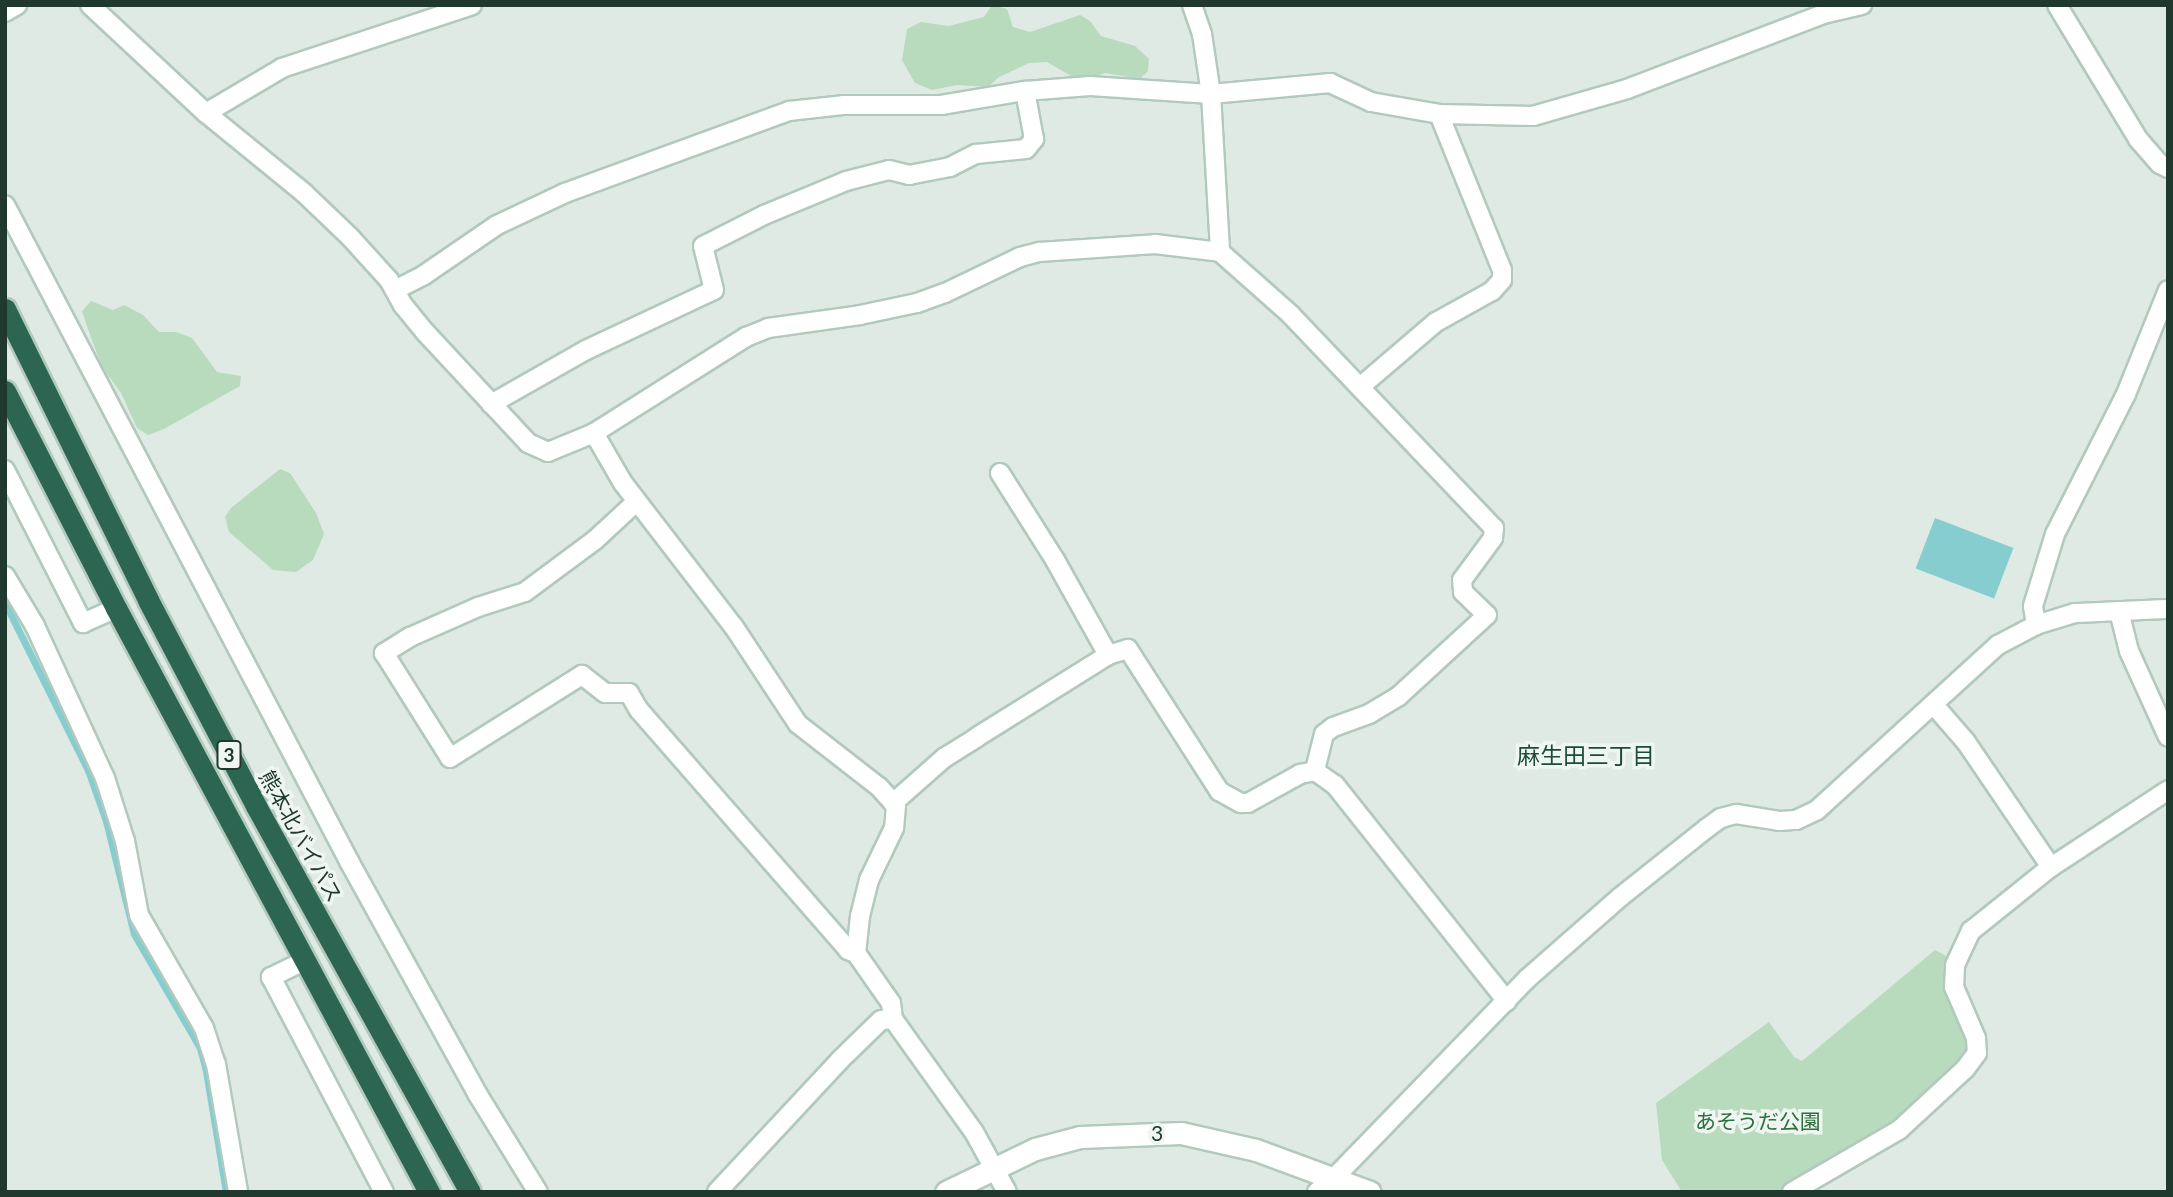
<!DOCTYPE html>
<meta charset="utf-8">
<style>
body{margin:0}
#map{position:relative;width:2173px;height:1197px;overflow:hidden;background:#deeae3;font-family:Lato,"Noto Sans JP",sans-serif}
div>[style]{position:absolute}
.green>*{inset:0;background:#b7dbbc}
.water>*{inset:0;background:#86cdcf;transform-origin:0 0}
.stream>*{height:7px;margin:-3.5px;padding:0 3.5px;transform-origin:3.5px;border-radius:3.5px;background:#86cdcf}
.roads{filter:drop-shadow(2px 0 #b2c9bd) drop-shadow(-2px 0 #b2c9bd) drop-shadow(0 2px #b2c9bd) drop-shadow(0 -2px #b2c9bd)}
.street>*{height:18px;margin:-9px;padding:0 9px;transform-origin:9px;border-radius:9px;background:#fff}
.secondary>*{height:21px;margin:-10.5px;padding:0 10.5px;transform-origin:10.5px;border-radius:10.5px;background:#fff}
.highway>*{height:21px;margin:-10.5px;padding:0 10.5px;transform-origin:10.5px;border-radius:10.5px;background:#2c6552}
span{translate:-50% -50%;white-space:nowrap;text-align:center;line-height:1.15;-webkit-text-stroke:7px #eff6f1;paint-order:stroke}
.shield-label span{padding:2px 5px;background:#eff6f1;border:2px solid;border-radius:5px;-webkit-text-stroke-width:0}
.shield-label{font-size:19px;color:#20392f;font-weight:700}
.street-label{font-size:21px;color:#20392f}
.park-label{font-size:21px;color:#2b6f3c}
.neighbourhood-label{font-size:23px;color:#1d4a39}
.frame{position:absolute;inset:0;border:7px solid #20392f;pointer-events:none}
</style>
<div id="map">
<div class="green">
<i style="clip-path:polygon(992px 5px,1007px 9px,1013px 27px,1030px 32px,1080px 15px,1090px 21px,1101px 36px,1135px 46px,1149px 59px,1148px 71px,1140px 79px,1105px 73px,1090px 78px,1071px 76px,1047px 62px,1029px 63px,999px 77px,988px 87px,957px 85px,932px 90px,915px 83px,902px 60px,907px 29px,921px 22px,949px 26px,984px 17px)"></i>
<i style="clip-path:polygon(91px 301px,113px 310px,124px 305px,143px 315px,159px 332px,176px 332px,192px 338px,217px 372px,241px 376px,240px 386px,164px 429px,148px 435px,137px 428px,121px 393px,102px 367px,89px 332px,82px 311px)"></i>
<i style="clip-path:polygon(280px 469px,290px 473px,316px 513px,324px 534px,313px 560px,296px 572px,273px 570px,229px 532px,225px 517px,231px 508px)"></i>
<i style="clip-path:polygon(1935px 950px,1950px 958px,1947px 996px,1968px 1041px,1968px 1050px,1964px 1058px,1893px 1126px,1783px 1192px,1682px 1192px,1662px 1160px,1656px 1103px,1769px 1022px,1794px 1057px,1802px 1061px)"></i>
</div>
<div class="water">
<i style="left:1935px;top:518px;width:84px;height:54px;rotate:21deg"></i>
</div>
<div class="stream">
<i style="left:5px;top:603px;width:186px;rotate:63.6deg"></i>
<i style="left:88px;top:770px;width:54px;rotate:70.6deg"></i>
<i style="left:106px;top:821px;width:116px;rotate:76.1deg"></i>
<i style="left:134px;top:934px;width:132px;rotate:59.9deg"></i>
<i style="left:200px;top:1048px;width:24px;rotate:75deg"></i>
<i style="left:206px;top:1071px;width:123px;rotate:80.6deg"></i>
</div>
<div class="roads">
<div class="street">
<i style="left:90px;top:5px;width:158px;rotate:43deg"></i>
<i style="left:206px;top:113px;width:127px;rotate:39.2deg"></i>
<i style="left:304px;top:193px;width:64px;rotate:43.7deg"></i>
<i style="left:350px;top:237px;width:58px;rotate:47.8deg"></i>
<i style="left:389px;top:280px;width:29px;rotate:61deg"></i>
<i style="left:403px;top:305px;width:35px;rotate:51deg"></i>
<i style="left:425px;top:332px;width:151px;rotate:47.1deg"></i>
<i style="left:528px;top:443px;width:22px;rotate:24deg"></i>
<i style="left:548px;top:452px;width:50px;rotate:-22.4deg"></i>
<i style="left:594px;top:433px;width:58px;rotate:59.9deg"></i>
<i style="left:623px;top:483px;width:182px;rotate:52.4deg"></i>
<i style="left:734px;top:627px;width:116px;rotate:56.6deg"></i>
<i style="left:798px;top:724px;width:103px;rotate:37.9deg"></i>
<i style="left:879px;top:787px;width:25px;rotate:48deg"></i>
<i style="left:896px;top:806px;width:22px;rotate:95deg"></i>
<i style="left:894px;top:828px;width:58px;rotate:115.7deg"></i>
<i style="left:869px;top:880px;width:37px;rotate:104deg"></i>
<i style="left:860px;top:916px;width:37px;rotate:96deg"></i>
<i style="left:856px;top:953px;width:61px;rotate:55deg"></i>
<i style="left:891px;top:1003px;width:16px;rotate:83deg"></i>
<i style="left:893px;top:1019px;width:139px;rotate:54.4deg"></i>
<i style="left:974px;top:1132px;width:68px;rotate:61.2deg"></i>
<i style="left:1192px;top:5px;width:31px;rotate:71deg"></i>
<i style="left:1202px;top:34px;width:61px;rotate:81.5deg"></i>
<i style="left:1211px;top:94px;width:158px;rotate:86.7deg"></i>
<i style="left:1220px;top:252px;width:94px;rotate:41.5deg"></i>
<i style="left:1290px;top:314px;width:296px;rotate:46.4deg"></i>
<i style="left:1494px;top:528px;width:10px;rotate:96deg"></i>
<i style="left:1493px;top:538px;width:52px;rotate:126.4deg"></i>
<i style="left:1462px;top:580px;width:12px;rotate:85deg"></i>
<i style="left:1463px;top:592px;width:33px;rotate:44deg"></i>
<i style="left:1487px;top:615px;width:120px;rotate:137.4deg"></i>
<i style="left:1399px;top:696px;width:35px;rotate:149deg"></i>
<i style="left:1369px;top:714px;width:38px;rotate:160deg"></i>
<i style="left:1333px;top:727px;width:11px;rotate:142deg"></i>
<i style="left:1324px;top:734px;width:38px;rotate:104deg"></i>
<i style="left:2057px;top:5px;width:157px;rotate:58.8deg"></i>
<i style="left:2138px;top:139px;width:33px;rotate:49deg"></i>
<i style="left:2160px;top:164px;width:9px;rotate:27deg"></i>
<i style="left:5px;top:12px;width:14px;rotate:-30deg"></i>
<i style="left:206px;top:113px;width:88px;rotate:-30.6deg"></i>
<i style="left:282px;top:68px;width:200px;rotate:-18.3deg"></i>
<i style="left:1439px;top:114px;width:94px;rotate:1.2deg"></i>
<i style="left:1533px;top:116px;width:98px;rotate:-16deg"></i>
<i style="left:1627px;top:89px;width:210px;rotate:-20.9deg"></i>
<i style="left:1823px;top:14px;width:40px;rotate:-13deg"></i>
<i style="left:5px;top:205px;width:743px;rotate:62.33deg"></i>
<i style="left:350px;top:863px;width:265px;rotate:61.1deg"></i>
<i style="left:478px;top:1095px;width:114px;rotate:58.3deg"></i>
<i style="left:395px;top:290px;width:33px;rotate:-27deg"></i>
<i style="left:424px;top:275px;width:88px;rotate:-34.4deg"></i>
<i style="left:497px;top:225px;width:75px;rotate:-25.2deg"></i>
<i style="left:565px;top:193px;width:239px;rotate:-20.1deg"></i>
<i style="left:789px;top:111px;width:54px;rotate:-6.3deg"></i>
<i style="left:843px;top:105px;width:98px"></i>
<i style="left:941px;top:105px;width:85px;rotate:-9.5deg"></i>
<i style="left:1025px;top:91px;width:65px;rotate:-4.4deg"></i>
<i style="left:1090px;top:86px;width:121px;rotate:3.8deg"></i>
<i style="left:1211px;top:94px;width:120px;rotate:-5.3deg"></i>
<i style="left:1330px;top:83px;width:45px;rotate:24.9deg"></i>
<i style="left:1371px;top:102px;width:69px;rotate:10deg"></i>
<i style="left:1439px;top:114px;width:168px;rotate:68deg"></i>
<i style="left:1502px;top:270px;width:10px;rotate:90deg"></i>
<i style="left:1502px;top:280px;width:15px;rotate:132deg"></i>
<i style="left:1492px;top:291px;width:64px;rotate:151deg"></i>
<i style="left:1436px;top:322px;width:100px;rotate:139.5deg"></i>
<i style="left:491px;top:404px;width:109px;rotate:-29.6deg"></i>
<i style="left:586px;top:350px;width:141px;rotate:-25.1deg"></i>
<i style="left:714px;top:290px;width:45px;rotate:-104deg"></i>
<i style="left:703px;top:246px;width:68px;rotate:-26.9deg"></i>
<i style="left:764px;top:215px;width:89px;rotate:-22.5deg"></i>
<i style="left:846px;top:181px;width:44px;rotate:-14.3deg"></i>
<i style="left:889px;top:170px;width:21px;rotate:14deg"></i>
<i style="left:909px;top:175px;width:42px;rotate:-11deg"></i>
<i style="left:950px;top:167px;width:29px;rotate:-27deg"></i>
<i style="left:976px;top:154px;width:50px;rotate:-5.7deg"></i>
<i style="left:1026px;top:149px;width:13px;rotate:-51deg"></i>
<i style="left:1034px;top:139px;width:49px;rotate:-100.6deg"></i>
<i style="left:594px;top:433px;width:180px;rotate:-32.3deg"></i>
<i style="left:746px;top:337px;width:24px;rotate:-22deg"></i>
<i style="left:768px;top:328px;width:93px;rotate:-8deg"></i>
<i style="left:860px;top:315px;width:58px;rotate:-11.9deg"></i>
<i style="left:917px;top:303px;width:30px;rotate:-20deg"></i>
<i style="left:945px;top:293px;width:83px;rotate:-25.6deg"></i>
<i style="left:1020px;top:257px;width:20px;rotate:-15deg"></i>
<i style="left:1039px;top:252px;width:116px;rotate:-3.9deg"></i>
<i style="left:1155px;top:244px;width:65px;rotate:7deg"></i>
<i style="left:5px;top:470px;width:172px;rotate:63deg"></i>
<i style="left:83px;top:623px;width:36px;rotate:-24deg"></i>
<i style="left:1000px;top:473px;width:103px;rotate:57.7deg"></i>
<i style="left:1055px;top:560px;width:109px;rotate:60.8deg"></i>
<i style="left:636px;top:502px;width:56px;rotate:137.2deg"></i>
<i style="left:595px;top:540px;width:87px;rotate:143.4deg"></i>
<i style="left:525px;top:592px;width:49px;rotate:162.3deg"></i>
<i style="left:478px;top:607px;width:74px;rotate:156.2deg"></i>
<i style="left:410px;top:637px;width:31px;rotate:148deg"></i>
<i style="left:384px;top:653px;width:124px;rotate:57.8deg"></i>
<i style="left:450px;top:758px;width:156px;rotate:-32.2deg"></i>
<i style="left:582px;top:675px;width:29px;rotate:38deg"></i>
<i style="left:605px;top:693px;width:24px"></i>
<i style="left:629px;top:693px;width:20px;rotate:60deg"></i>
<i style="left:639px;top:710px;width:318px;rotate:48.9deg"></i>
<i style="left:848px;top:950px;width:9px;rotate:21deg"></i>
<i style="left:5px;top:576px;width:58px;rotate:59deg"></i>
<i style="left:35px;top:626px;width:167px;rotate:65.3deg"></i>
<i style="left:105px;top:778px;width:66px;rotate:72.4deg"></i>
<i style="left:125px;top:841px;width:75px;rotate:79.3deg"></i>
<i style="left:139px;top:915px;width:130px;rotate:60.1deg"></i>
<i style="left:204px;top:1028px;width:38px;rotate:72deg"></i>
<i style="left:216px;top:1064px;width:130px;rotate:80.2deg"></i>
<i style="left:2119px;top:611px;width:41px;rotate:76deg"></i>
<i style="left:2129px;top:651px;width:94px;rotate:65.6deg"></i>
<i style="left:2036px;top:625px;width:19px;rotate:-99deg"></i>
<i style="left:2033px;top:606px;width:75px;rotate:-73deg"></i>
<i style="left:2055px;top:534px;width:157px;rotate:-63.1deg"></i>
<i style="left:2126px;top:394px;width:112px;rotate:-68deg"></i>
<i style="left:1933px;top:704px;width:50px;rotate:49deg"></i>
<i style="left:1966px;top:742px;width:151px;rotate:55.8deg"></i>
<i style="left:893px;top:803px;width:68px;rotate:-41.4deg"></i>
<i style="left:944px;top:758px;width:39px;rotate:-32deg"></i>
<i style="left:977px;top:737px;width:155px;rotate:-32deg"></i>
<i style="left:1108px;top:655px;width:21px;rotate:-17deg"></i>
<i style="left:1128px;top:649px;width:169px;rotate:57.3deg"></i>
<i style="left:1219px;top:791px;width:25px;rotate:29deg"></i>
<i style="left:1241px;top:803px;width:7px"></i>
<i style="left:1248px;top:803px;width:60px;rotate:-29.1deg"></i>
<i style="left:1300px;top:774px;width:15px;rotate:-11deg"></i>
<i style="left:1315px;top:771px;width:24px;rotate:35deg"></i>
<i style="left:1335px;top:785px;width:276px;rotate:51.5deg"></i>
<i style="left:304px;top:961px;width:37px;rotate:154deg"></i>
<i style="left:271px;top:977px;width:243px;rotate:62.3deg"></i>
<i style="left:717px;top:1192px;width:180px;rotate:-47deg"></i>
<i style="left:840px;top:1060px;width:57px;rotate:-44.3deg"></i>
<i style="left:881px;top:1020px;width:12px;rotate:-5deg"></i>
<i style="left:1317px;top:1192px;width:22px;rotate:-39deg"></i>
<i style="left:1334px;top:1178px;width:279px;rotate:-45.9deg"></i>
<i style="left:1528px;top:978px;width:121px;rotate:-41.3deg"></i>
<i style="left:1619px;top:898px;width:112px;rotate:-38.5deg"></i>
<i style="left:1707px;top:828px;width:17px;rotate:-36deg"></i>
<i style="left:1721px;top:818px;width:16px;rotate:-15deg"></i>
<i style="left:1736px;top:814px;width:45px;rotate:9deg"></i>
<i style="left:1780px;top:821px;width:16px;rotate:-4deg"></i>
<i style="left:1796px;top:820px;width:23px;rotate:-25deg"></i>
<i style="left:1817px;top:810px;width:245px;rotate:-42.4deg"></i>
<i style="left:1998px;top:645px;width:43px;rotate:-27.8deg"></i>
<i style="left:2036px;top:625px;width:41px;rotate:-17.1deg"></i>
<i style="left:2075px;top:613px;width:93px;rotate:-2.5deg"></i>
<i style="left:1792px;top:1192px;width:124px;rotate:-30.1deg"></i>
<i style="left:1899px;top:1130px;width:90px;rotate:-42.7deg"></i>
<i style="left:1965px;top:1069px;width:20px;rotate:-53deg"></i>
<i style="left:1977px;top:1053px;width:15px;rotate:-94deg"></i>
<i style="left:1976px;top:1038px;width:56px;rotate:-113.3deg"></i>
<i style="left:1954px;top:987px;width:22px;rotate:-87deg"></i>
<i style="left:1955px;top:965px;width:38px;rotate:-65deg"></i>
<i style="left:1971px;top:931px;width:102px;rotate:-38.7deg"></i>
<i style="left:2051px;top:867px;width:140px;rotate:-33.3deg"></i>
</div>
<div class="secondary">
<i style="left:946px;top:1192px;width:99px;rotate:-25.8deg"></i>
<i style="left:1035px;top:1149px;width:47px;rotate:-14.9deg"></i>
<i style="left:1080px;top:1137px;width:101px;rotate:-2.3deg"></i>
<i style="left:1181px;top:1133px;width:77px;rotate:12.8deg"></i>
<i style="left:1256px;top:1150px;width:121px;rotate:20.2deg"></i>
</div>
<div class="highway">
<i style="left:5px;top:309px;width:324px;rotate:63.8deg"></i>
<i style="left:148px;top:600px;width:233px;rotate:62.3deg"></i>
<i style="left:256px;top:806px;width:441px;rotate:61deg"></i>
<i style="left:5px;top:391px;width:244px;rotate:62.9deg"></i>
<i style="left:116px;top:608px;width:663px;rotate:61.81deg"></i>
</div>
</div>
<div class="shield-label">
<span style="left:229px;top:755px">3</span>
</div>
<div class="street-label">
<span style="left:301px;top:836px;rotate:61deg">熊本北バイパス</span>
<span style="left:1157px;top:1133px">3</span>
</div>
<div class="park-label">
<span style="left:1758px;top:1121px">あそうだ公園</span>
</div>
<div class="neighbourhood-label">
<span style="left:1586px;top:755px">麻生田三丁目</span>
</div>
<div class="frame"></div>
</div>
